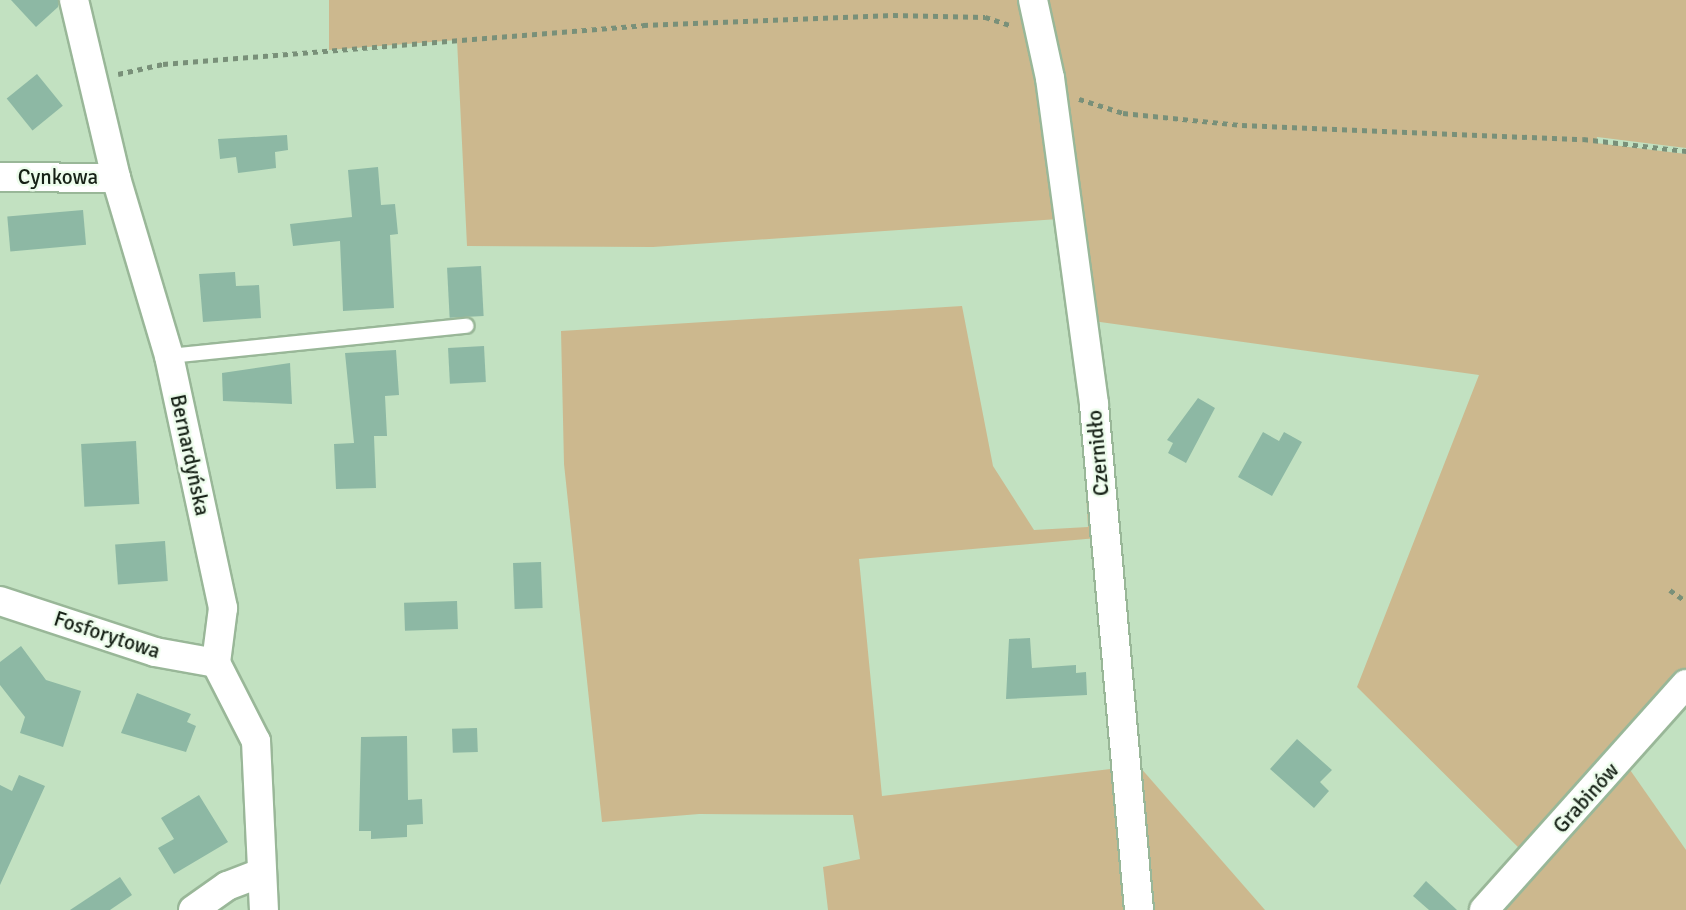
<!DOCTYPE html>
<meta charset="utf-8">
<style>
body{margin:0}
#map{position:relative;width:1686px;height:910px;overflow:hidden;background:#c2e1c1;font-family:Signika,sans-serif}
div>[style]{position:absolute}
.green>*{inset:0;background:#ccb88e}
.building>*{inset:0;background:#8db8a4;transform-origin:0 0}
.path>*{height:4.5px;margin-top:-2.25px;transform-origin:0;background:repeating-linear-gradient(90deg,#799079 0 5px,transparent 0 10px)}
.roads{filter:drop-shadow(2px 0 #99b798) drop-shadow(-2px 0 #99b798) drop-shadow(0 2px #99b798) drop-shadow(0 -2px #99b798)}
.service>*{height:14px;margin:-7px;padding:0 7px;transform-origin:7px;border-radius:7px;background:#fff}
.minor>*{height:28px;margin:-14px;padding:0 14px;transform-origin:14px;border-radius:14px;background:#fff}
span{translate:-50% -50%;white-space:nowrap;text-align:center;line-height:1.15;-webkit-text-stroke:5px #eefded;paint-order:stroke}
.street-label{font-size:21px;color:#162116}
</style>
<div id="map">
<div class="green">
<i style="clip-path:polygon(329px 0,1030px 0,1058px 219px,653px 247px,467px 246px,457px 40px,329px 50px)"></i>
<i style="clip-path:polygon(1043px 0,1686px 0,1686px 148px,1597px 137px,1596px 143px,1686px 154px,1686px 675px,1525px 854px,1357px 687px,1479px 375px,1093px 321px)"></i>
<i style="clip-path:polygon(962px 306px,993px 466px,1034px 530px,1088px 527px,1078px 359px,1097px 538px,859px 559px,882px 796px,1119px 768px,1131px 910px,828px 910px,823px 867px,860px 859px,853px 815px,699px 814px,602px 822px,564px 464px,561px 331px)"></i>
<i style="clip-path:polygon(1139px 766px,1265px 910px,1147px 910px)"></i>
<i style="clip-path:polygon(1628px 767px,1686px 850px,1686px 910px,1497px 910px)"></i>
</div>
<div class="building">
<i style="clip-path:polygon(11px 0,58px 0,58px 7px,36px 27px)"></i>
<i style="left:37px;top:74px;width:41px;height:39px;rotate:51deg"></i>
<i style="clip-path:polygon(287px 135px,288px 150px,275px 152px,276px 168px,238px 173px,236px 157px,220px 159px,218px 139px)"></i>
<i style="clip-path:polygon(378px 167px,381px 205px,395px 204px,398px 234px,390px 235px,394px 308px,343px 311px,340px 241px,293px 246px,290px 224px,352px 217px,348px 170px)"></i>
<i style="left:83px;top:210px;width:35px;height:76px;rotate:85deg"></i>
<i style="left:481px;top:266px;width:50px;height:34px;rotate:87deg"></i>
<i style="clip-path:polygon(235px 272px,236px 286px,259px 285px,261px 318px,203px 322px,199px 274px)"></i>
<i style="left:484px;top:346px;width:36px;height:36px;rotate:87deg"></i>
<i style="clip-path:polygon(396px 350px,399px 395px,385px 396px,387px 436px,374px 436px,376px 488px,336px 489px,334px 444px,354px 443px,345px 353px)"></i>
<i style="clip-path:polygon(290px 363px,292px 404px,223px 401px,222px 373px)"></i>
<i style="clip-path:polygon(1198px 398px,1215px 408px,1186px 463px,1168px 453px,1173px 443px,1167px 440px)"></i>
<i style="clip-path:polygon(1263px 432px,1279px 441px,1284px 432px,1302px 442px,1272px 496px,1238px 477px)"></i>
<i style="left:136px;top:441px;width:63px;height:55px;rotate:87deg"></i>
<i style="left:165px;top:541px;width:40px;height:50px;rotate:86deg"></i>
<i style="left:541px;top:562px;width:46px;height:28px;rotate:88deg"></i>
<i style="left:457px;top:601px;width:28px;height:53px;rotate:88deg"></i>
<i style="clip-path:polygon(1030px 638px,1032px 668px,1076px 665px,1076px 673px,1086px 672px,1087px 695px,1006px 699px,1009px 639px)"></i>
<i style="clip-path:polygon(21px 646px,46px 680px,81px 691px,63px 747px,20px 733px,25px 717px,0 685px,0 662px)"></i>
<i style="clip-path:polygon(137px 693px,191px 714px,187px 722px,196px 726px,186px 752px,121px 733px)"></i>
<i style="left:477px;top:728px;width:24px;height:25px;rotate:88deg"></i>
<i style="clip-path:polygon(407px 736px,408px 800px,422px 799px,423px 824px,407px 825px,407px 837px,371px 839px,371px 831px,359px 831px,361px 737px)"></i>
<i style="clip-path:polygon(1297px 739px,1332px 770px,1320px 782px,1329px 791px,1314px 808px,1270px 769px)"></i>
<i style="clip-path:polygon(19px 775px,45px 786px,0 885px,0 785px,12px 791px)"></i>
<i style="clip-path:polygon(199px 795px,228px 842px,174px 874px,158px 848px,174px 839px,161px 818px)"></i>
<i style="clip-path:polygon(120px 877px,132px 895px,110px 910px,70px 910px)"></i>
<i style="clip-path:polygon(1426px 881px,1457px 910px,1429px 910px,1413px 896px)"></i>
</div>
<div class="path">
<i style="left:118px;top:74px;width:46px;rotate:-12.5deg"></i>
<i style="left:163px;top:64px;width:482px;rotate:-4.6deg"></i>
<i style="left:643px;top:25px;width:250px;rotate:-2.3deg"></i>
<i style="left:893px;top:15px;width:92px;rotate:1.2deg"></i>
<i style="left:985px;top:17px;width:28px;rotate:18deg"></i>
<i style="left:1079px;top:99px;width:46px;rotate:17.7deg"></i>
<i style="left:1123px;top:113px;width:120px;rotate:5.8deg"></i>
<i style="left:1242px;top:125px;width:341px;rotate:2.4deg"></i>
<i style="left:1583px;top:139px;width:104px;rotate:6.6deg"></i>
<i style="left:1670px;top:590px;width:19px;rotate:35deg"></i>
</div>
<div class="roads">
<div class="service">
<i style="left:169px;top:356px;width:299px;rotate:-5.8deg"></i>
</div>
<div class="minor">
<i style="left:74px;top:0;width:183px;rotate:76.7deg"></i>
<i style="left:116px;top:178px;width:186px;rotate:73.4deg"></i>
<i style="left:169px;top:356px;width:258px;rotate:77.9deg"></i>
<i style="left:223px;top:608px;width:55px;rotate:97.3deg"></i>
<i style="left:216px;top:663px;width:88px;rotate:62.9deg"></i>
<i style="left:256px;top:741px;width:169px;rotate:87.3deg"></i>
<i style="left:1033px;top:0;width:80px;rotate:77.7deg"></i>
<i style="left:1050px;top:78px;width:330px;rotate:82.3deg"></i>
<i style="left:1094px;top:405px;width:507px;rotate:84.91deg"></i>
<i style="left:0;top:177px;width:116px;rotate:0.5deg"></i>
<i style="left:0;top:601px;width:163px;rotate:18.2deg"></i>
<i style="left:155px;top:652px;width:62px;rotate:10.2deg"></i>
<i style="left:193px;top:910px;width:42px;rotate:-35.2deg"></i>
<i style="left:227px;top:886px;width:34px;rotate:-21deg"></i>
<i style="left:1484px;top:910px;width:303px;rotate:-48.2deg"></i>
</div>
</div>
<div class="street-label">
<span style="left:58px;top:177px">Cynkowa</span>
<span style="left:1098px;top:453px;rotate:-95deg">Czernidło</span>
<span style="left:190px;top:455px;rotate:78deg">Bernardyńska</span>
<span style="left:107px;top:635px;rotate:18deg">Fosforytowa</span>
<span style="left:1586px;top:798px;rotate:-48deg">Grabinów</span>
</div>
</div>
